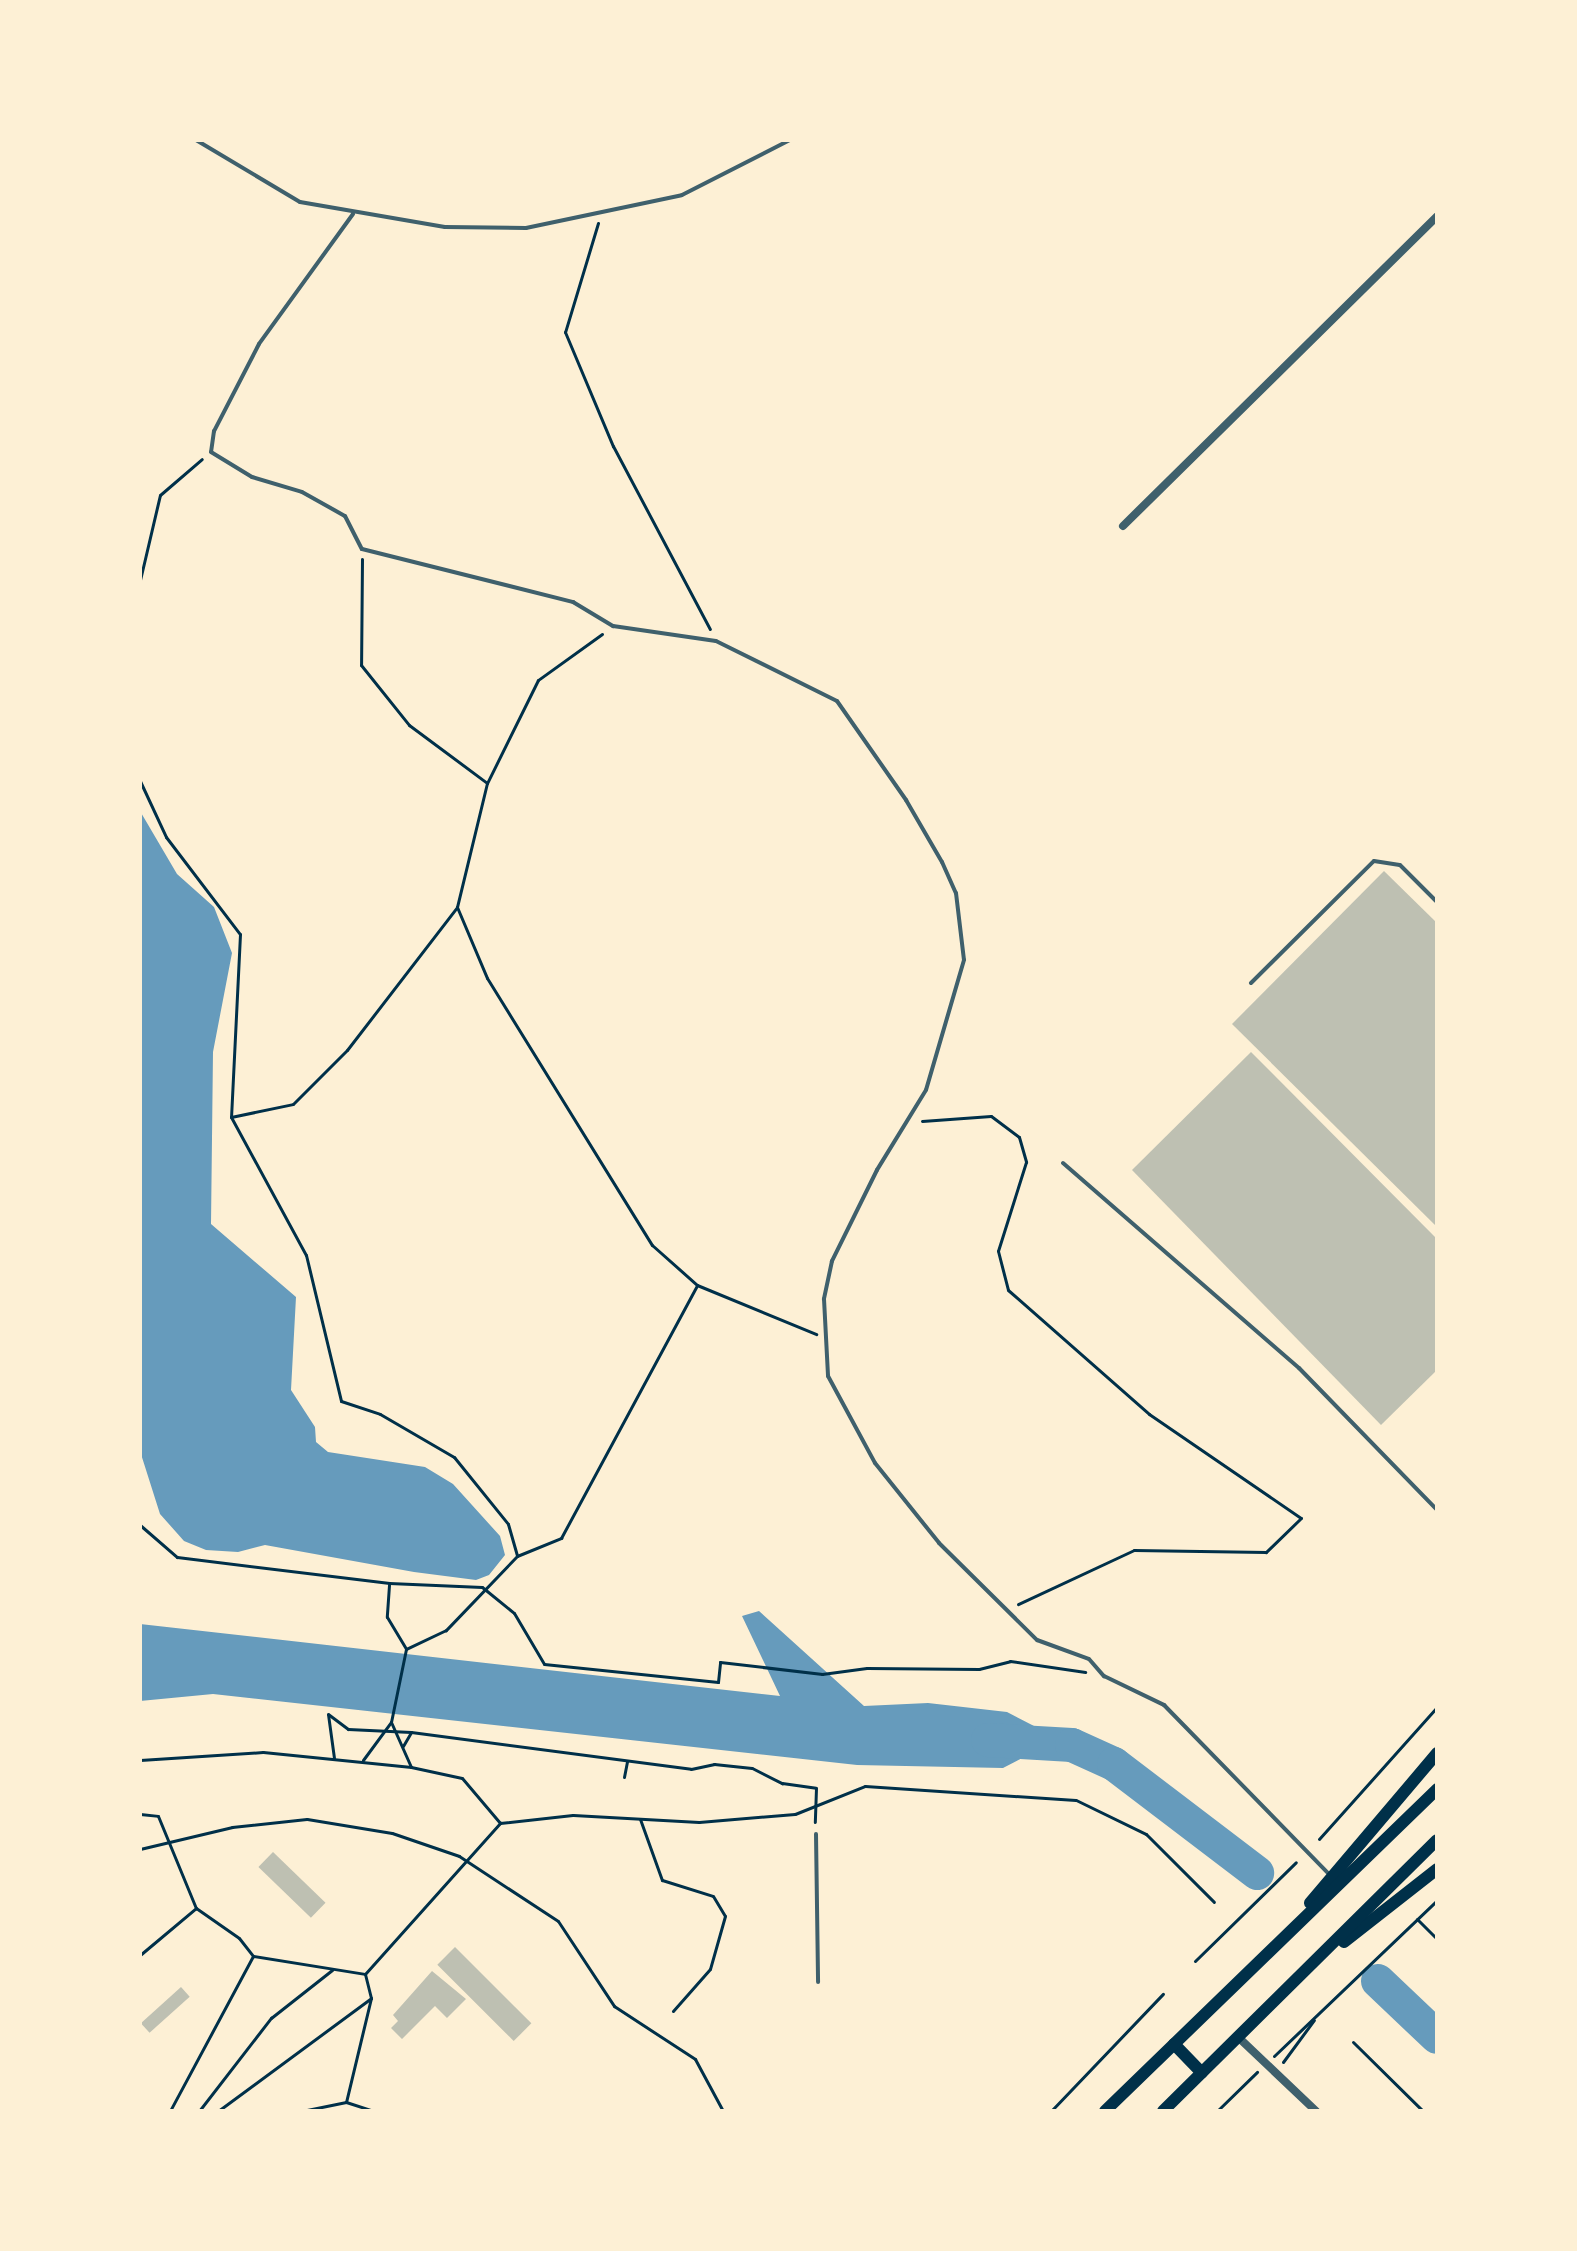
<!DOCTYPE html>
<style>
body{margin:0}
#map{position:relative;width:1577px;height:2251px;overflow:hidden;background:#fdf0d5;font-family:"Archivo Narrow",sans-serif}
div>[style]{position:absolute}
.water>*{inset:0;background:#669bbc}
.river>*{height:34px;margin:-17px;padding:0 17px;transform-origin:17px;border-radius:17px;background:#669bbc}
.building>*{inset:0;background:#bec0b2;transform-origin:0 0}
.path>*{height:3px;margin:-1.5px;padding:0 1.5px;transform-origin:1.5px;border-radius:1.5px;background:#003049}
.service>*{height:4px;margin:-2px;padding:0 2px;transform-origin:2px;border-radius:2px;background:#3f606c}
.minor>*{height:8px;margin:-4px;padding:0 4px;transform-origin:4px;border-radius:4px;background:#3f606c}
.primary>*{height:12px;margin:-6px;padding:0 6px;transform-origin:6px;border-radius:6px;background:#003049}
span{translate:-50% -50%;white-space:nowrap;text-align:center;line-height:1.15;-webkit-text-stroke:6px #fdf0d5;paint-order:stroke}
.frame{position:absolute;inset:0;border:142px solid #fdf0d5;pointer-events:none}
</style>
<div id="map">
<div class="water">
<i style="clip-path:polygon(140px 811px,177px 874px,214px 907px,232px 953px,213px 1052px,211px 1224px,296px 1297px,291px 1390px,315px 1427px,316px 1442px,328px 1452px,425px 1467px,453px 1484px,500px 1536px,505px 1555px,489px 1575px,476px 1580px,414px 1572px,265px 1545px,238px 1552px,206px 1550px,184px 1541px,160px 1514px,140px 1451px)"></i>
<i style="clip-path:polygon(759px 1611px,864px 1706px,928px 1703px,1007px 1712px,1034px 1726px,1032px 1753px,1003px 1768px,857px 1765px,213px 1694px,140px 1701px,140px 1624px,780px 1696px,742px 1616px)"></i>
</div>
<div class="river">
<i style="left:988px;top:1740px;width:84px;rotate:3.4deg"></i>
<i style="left:1072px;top:1745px;width:46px;rotate:24.3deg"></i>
<i style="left:1114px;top:1764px;width:180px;rotate:37.3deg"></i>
<i style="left:1378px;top:1981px;width:81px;rotate:43.5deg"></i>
</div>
<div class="building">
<i style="clip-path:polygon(1384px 871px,1437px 923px,1437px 1227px,1232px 1024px)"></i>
<i style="clip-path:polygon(1251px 1052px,1437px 1239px,1437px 1370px,1381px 1425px,1132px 1170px)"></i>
<i style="left:273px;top:1852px;width:73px;height:21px;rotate:44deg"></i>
<i style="left:455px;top:1947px;width:108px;height:25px;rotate:45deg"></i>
<i style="clip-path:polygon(432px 1971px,466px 1999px,447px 2018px,435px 2006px,402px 2039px,391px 2028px,398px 2021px,393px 2015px)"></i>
<i style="left:181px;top:1987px;width:13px;height:54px;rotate:48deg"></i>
</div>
<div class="path">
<i style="left:598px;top:223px;width:114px;rotate:106.8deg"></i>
<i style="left:565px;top:332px;width:124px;rotate:67.2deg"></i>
<i style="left:613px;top:446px;width:207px;rotate:62.1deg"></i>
<i style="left:362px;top:559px;width:106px;rotate:90.5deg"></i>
<i style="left:361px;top:665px;width:77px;rotate:51.3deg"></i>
<i style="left:409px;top:725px;width:97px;rotate:36.6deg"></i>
<i style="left:140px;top:580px;width:87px;rotate:-76.8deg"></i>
<i style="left:160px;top:495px;width:55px;rotate:-40.6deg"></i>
<i style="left:602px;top:634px;width:79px;rotate:144.3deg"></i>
<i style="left:538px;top:680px;width:115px;rotate:116.3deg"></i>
<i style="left:487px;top:783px;width:128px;rotate:103.6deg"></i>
<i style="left:457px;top:907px;width:77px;rotate:67.1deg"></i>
<i style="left:487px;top:978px;width:314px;rotate:58.3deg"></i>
<i style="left:652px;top:1245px;width:60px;rotate:41.6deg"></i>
<i style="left:697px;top:1285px;width:129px;rotate:22.4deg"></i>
<i style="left:140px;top:781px;width:62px;rotate:65.1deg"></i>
<i style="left:166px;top:837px;width:122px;rotate:52.7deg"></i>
<i style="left:240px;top:934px;width:183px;rotate:92.8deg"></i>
<i style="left:231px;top:1117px;width:157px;rotate:61.5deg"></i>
<i style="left:306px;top:1255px;width:150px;rotate:76.5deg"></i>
<i style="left:341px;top:1401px;width:41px;rotate:18.4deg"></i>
<i style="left:380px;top:1414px;width:86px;rotate:30.2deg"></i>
<i style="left:454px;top:1457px;width:86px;rotate:51.1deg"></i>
<i style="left:508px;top:1524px;width:33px;rotate:74deg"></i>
<i style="left:517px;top:1556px;width:103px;rotate:133.8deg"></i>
<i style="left:446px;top:1630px;width:44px;rotate:154.6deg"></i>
<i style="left:231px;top:1117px;width:63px;rotate:-11.8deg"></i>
<i style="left:293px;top:1104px;width:76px;rotate:-45deg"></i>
<i style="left:347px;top:1050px;width:180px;rotate:-52.4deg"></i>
<i style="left:922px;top:1121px;width:69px;rotate:-4.1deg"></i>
<i style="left:991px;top:1116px;width:35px;rotate:37deg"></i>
<i style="left:1019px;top:1137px;width:26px;rotate:74deg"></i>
<i style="left:1026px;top:1162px;width:93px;rotate:107.5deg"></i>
<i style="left:998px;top:1251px;width:40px;rotate:75.6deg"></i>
<i style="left:1008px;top:1290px;width:188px;rotate:41.3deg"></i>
<i style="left:1149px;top:1414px;width:184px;rotate:34.4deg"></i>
<i style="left:1301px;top:1518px;width:49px;rotate:135.8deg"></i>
<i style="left:1266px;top:1552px;width:132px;rotate:-179.1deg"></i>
<i style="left:1134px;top:1550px;width:128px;rotate:155deg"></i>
<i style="left:140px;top:1525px;width:49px;rotate:40.9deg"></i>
<i style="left:177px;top:1557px;width:214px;rotate:7deg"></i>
<i style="left:389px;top:1583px;width:93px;rotate:2.5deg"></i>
<i style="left:482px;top:1587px;width:41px;rotate:39.1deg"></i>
<i style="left:514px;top:1613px;width:59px;rotate:59.5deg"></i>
<i style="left:544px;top:1664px;width:175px;rotate:5.9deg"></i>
<i style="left:718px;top:1682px;width:20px;rotate:-84deg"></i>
<i style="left:720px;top:1662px;width:103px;rotate:6.7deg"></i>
<i style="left:822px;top:1674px;width:45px;rotate:-7.6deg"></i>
<i style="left:867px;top:1668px;width:112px;rotate:0.5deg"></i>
<i style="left:979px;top:1669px;width:32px;rotate:-14deg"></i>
<i style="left:1010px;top:1661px;width:76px;rotate:8.3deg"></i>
<i style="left:517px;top:1556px;width:48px;rotate:-22.2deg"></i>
<i style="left:561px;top:1538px;width:287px;rotate:-61.7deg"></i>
<i style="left:389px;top:1585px;width:32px;rotate:94deg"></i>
<i style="left:387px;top:1617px;width:37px;rotate:59deg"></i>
<i style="left:406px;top:1649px;width:75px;rotate:101.6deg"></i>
<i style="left:403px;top:1746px;width:16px;rotate:-60deg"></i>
<i style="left:334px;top:1758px;width:44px;rotate:-97.8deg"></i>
<i style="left:328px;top:1714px;width:25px;rotate:37deg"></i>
<i style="left:348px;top:1729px;width:63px;rotate:2.7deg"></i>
<i style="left:411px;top:1732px;width:282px;rotate:7.5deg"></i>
<i style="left:691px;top:1769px;width:24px;rotate:-12deg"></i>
<i style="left:714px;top:1764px;width:38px;rotate:6deg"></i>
<i style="left:752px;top:1768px;width:34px;rotate:27deg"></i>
<i style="left:782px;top:1783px;width:34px;rotate:8deg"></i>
<i style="left:816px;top:1788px;width:34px;rotate:92deg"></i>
<i style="left:140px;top:1760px;width:123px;rotate:-3.7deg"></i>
<i style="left:263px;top:1752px;width:149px;rotate:5.8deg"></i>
<i style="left:411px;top:1767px;width:52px;rotate:12.2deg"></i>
<i style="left:462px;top:1778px;width:59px;rotate:49.8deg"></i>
<i style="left:500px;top:1823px;width:73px;rotate:-6.3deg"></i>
<i style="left:573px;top:1815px;width:126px;rotate:3.2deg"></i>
<i style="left:699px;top:1822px;width:96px;rotate:-4.8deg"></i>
<i style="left:795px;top:1814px;width:75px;rotate:-21.8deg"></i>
<i style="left:865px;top:1786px;width:211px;rotate:3.8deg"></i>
<i style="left:1076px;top:1800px;width:78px;rotate:25.9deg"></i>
<i style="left:1146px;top:1834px;width:96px;rotate:45deg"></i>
<i style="left:363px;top:1760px;width:47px;rotate:-53.6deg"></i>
<i style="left:391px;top:1722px;width:49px;rotate:66deg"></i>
<i style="left:624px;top:1777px;width:16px;rotate:-79deg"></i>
<i style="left:140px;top:1814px;width:18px;rotate:6deg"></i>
<i style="left:158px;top:1816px;width:100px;rotate:67.6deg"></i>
<i style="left:196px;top:1908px;width:52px;rotate:34.9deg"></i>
<i style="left:239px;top:1938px;width:23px;rotate:52deg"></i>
<i style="left:253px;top:1956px;width:176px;rotate:118.2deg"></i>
<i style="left:640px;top:1819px;width:65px;rotate:70.2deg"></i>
<i style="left:662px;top:1880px;width:53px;rotate:17.4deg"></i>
<i style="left:713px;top:1896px;width:23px;rotate:59deg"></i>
<i style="left:725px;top:1916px;width:55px;rotate:105.8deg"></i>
<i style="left:710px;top:1969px;width:56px;rotate:131.4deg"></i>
<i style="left:1319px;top:1839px;width:177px;rotate:-48.2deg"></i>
<i style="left:140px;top:1849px;width:95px;rotate:-13.4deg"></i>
<i style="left:232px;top:1827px;width:75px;rotate:-6.1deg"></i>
<i style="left:307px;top:1819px;width:86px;rotate:9.4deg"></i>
<i style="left:392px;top:1833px;width:71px;rotate:18.9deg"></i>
<i style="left:459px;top:1856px;width:118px;rotate:33.3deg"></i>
<i style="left:558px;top:1921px;width:102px;rotate:56.6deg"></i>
<i style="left:614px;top:2006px;width:97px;rotate:33.2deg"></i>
<i style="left:695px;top:2059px;width:59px;rotate:61.7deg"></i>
<i style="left:1417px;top:1919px;width:28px;rotate:45deg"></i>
<i style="left:140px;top:1955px;width:73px;rotate:-40deg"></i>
<i style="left:253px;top:1956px;width:113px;rotate:9.1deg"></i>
<i style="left:365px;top:1974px;width:203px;rotate:-48.2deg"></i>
<i style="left:1195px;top:1961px;width:141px;rotate:-44.4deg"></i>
<i style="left:365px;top:1974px;width:25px;rotate:76deg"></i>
<i style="left:371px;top:1998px;width:107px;rotate:103.5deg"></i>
<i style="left:346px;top:2102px;width:28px;rotate:18deg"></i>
<i style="left:1353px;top:2042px;width:98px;rotate:44.6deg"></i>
<i style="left:1274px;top:2056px;width:226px;rotate:-43.7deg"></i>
<i style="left:1283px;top:2062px;width:52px;rotate:-53.6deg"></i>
<i style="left:199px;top:2111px;width:118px;rotate:-52.3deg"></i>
<i style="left:271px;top:2018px;width:78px;rotate:-38.2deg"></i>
<i style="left:218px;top:2111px;width:190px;rotate:-36.4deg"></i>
<i style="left:302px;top:2111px;width:45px;rotate:-11.6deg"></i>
<i style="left:1051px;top:2111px;width:162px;rotate:-46.3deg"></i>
<i style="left:1217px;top:2111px;width:56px;rotate:-44.3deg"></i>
</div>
<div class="service">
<i style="left:196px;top:140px;width:121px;rotate:30.8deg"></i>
<i style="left:300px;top:202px;width:147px;rotate:9.8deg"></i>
<i style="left:445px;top:227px;width:81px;rotate:0.7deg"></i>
<i style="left:526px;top:228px;width:159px;rotate:-11.9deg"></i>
<i style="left:682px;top:195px;width:121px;rotate:-27deg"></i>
<i style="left:353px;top:214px;width:160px;rotate:125.9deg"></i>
<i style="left:259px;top:344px;width:98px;rotate:117.3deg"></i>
<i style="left:214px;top:431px;width:21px;rotate:98deg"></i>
<i style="left:211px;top:452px;width:48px;rotate:31.4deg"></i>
<i style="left:252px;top:477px;width:52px;rotate:16.7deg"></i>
<i style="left:302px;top:492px;width:49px;rotate:29.2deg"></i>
<i style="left:345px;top:516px;width:37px;rotate:63deg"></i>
<i style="left:362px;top:549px;width:218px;rotate:14.1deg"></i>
<i style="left:573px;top:602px;width:47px;rotate:31deg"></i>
<i style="left:613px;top:626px;width:104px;rotate:8.3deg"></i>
<i style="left:716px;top:641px;width:135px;rotate:26.4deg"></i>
<i style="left:837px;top:701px;width:121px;rotate:55.1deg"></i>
<i style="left:906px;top:800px;width:72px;rotate:59.9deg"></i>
<i style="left:942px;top:862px;width:34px;rotate:66deg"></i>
<i style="left:956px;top:893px;width:67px;rotate:83.2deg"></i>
<i style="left:964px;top:960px;width:135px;rotate:106.3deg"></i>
<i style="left:926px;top:1090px;width:94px;rotate:121.5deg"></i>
<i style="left:877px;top:1170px;width:102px;rotate:116.3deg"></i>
<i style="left:832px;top:1261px;width:39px;rotate:102deg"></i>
<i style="left:824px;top:1299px;width:77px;rotate:87deg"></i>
<i style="left:828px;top:1376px;width:99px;rotate:61.6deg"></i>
<i style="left:875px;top:1463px;width:102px;rotate:51.3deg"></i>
<i style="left:939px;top:1543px;width:138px;rotate:44.7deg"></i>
<i style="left:1037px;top:1640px;width:55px;rotate:20.1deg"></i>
<i style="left:1089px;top:1659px;width:23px;rotate:49deg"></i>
<i style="left:1104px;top:1676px;width:67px;rotate:25.8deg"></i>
<i style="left:1164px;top:1705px;width:238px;rotate:45.7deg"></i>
<i style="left:1251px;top:983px;width:173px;rotate:-44.8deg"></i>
<i style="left:1374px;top:861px;width:26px;rotate:9deg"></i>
<i style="left:1400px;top:865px;width:52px;rotate:45deg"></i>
<i style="left:1063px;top:1163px;width:313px;rotate:41deg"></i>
<i style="left:1299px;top:1368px;width:198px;rotate:45.8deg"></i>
<i style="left:816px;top:1834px;width:148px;rotate:89.2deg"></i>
</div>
<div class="minor">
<i style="left:1123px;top:526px;width:441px;rotate:-44.6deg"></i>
<i style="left:1238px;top:2037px;width:108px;rotate:43.5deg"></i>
</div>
<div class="primary">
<i style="left:1310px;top:1903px;width:197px;rotate:-49.7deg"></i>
<i style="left:1344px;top:1942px;width:118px;rotate:-38.1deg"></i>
<i style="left:1174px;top:2044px;width:40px;rotate:46deg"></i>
<i style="left:1105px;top:2111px;width:463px;rotate:-44.1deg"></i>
<i style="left:1163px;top:2111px;width:385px;rotate:-44.7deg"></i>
</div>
<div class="frame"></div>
</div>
